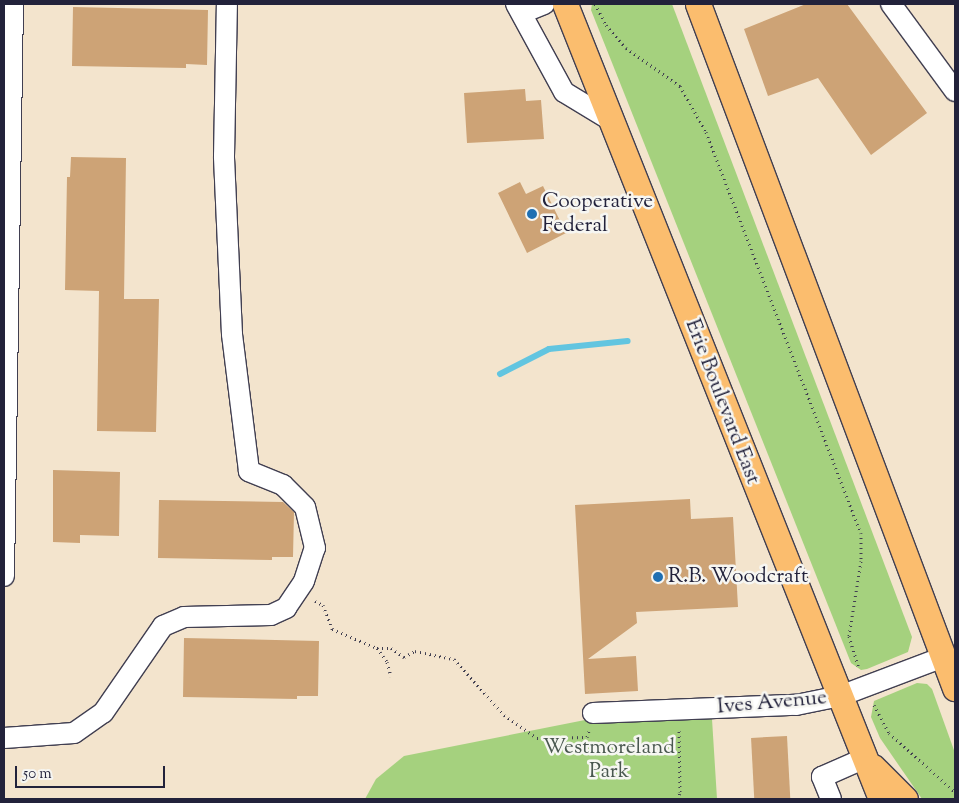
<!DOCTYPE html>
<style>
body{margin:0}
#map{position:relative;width:959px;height:803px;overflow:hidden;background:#f3e4cd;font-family:"Sorts Mill Goudy",serif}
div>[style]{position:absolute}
.green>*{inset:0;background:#a5d17e}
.stream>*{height:6px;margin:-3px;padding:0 3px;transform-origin:3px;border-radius:3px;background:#62c5e0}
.building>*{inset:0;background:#cda376;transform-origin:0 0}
.path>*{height:3px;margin-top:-1.5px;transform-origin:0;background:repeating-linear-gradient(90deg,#413f51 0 1px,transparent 0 5px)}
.roads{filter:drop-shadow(1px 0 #413f51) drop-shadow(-1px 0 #413f51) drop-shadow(0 1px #413f51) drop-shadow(0 -1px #413f51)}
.minor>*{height:20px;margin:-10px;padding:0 10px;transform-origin:10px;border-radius:10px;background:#fff}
.major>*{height:25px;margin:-12.5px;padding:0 12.5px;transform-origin:12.5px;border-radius:12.5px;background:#fbbd6e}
.dots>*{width:14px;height:14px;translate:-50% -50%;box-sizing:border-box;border:2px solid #f6f6f2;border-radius:50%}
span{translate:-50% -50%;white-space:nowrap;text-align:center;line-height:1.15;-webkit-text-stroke:5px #f6f6f2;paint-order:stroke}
.poi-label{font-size:21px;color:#22223b}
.left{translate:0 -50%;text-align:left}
.street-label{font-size:21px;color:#22223b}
.park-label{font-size:21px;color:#49574f}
.frame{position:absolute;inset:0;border:5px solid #22223b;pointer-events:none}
.scale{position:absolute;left:15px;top:766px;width:150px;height:22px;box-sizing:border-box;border:2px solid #22223b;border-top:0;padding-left:6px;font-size:15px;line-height:18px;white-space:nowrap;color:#22223b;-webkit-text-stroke:4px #f6f6f2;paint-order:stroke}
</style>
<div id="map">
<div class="green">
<i style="clip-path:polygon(592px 4px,672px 4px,912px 637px,908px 652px,867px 669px,861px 670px,851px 663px,591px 10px)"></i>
<i style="clip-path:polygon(917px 683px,927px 684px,932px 689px,955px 753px,955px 799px,922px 799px,880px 738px,871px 717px,874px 701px)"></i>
<i style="clip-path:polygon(712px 719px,717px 799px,365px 799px,376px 779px,404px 756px,585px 720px)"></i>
</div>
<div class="stream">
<i style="left:500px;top:374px;width:55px;rotate:-27deg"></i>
<i style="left:549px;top:349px;width:79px;rotate:-5.8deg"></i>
</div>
<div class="building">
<i style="clip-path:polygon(806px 4px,847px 4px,927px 113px,871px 155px,818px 78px,768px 96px,744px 29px)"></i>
<i style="clip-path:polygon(73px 7px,208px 10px,207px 65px,186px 64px,186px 68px,72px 66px)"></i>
<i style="clip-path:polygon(525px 89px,526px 101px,541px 100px,544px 139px,467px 143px,464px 93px)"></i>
<i style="clip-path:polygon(71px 157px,126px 158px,124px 299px,159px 299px,156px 432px,97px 431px,99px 291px,65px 290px,67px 177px,70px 177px)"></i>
<i style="clip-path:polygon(520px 182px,526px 194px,543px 186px,566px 233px,527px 253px,498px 193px)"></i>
<i style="clip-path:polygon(53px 470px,120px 472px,119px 536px,80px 535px,80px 543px,53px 542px)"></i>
<i style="clip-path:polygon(690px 499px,691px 519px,733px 517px,738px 607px,636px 612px,637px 623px,588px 659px,636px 656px,638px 691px,585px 694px,575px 505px)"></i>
<i style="clip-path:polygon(159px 500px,283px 502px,294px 512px,293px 557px,272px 557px,272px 560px,158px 558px)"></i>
<i style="clip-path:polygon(184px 638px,319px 641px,318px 696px,297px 696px,297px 699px,183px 697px)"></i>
<i style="left:787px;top:736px;width:63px;height:36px;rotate:87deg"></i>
</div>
<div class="path">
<i style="left:595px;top:4px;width:24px;rotate:62deg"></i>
<i style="left:606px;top:25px;width:30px;rotate:49deg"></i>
<i style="left:626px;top:48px;width:66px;rotate:35.1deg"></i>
<i style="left:680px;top:86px;width:53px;rotate:60.5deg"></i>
<i style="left:706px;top:132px;width:430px;rotate:68.9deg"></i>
<i style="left:861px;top:533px;width:28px;rotate:90deg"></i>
<i style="left:861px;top:561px;width:76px;rotate:99.1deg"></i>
<i style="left:849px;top:636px;width:34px;rotate:73deg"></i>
<i style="left:315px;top:601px;width:9px;rotate:27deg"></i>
<i style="left:323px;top:605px;width:26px;rotate:69deg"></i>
<i style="left:332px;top:629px;width:49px;rotate:22.9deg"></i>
<i style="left:377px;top:648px;width:17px;rotate:54deg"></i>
<i style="left:387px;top:662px;width:15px;rotate:74deg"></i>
<i style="left:377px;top:648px;width:14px"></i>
<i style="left:391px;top:648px;width:16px;rotate:35deg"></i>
<i style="left:404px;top:657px;width:13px;rotate:-29deg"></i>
<i style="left:415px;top:651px;width:40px;rotate:12deg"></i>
<i style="left:454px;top:659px;width:75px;rotate:48.2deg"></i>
<i style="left:504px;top:715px;width:40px;rotate:34.9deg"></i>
<i style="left:537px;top:738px;width:50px;rotate:-1.1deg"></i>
<i style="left:587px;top:737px;width:6px;rotate:-72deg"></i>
<i style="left:874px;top:705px;width:32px;rotate:62deg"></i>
<i style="left:889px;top:733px;width:89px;rotate:41.8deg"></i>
<i style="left:677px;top:799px;width:8px;rotate:-67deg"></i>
<i style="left:680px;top:792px;width:64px;rotate:-90.9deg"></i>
</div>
<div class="roads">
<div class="minor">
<i style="left:516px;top:4px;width:100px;rotate:61.4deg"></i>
<i style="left:564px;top:92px;width:54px;rotate:31.3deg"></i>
<i style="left:891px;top:4px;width:108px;rotate:53.7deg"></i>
<i style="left:522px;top:13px;width:24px;rotate:-22deg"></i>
<i style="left:4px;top:576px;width:572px;rotate:-89.1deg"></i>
<i style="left:593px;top:713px;width:203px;rotate:-2.3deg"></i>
<i style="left:796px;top:705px;width:45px;rotate:-11.6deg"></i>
<i style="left:840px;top:696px;width:110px;rotate:-20.7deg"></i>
<i style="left:4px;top:738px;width:70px;rotate:-4.1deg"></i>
<i style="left:74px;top:733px;width:35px;rotate:-35deg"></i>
<i style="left:103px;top:713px;width:106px;rotate:-55.4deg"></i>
<i style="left:163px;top:626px;width:23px;rotate:-23deg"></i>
<i style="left:184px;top:617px;width:87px;rotate:-1.3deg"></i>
<i style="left:271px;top:615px;width:17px;rotate:-25deg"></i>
<i style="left:286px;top:608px;width:32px;rotate:-56deg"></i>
<i style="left:304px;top:581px;width:35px;rotate:-72deg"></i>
<i style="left:315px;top:548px;width:42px;rotate:-103.7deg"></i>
<i style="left:305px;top:507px;width:31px;rotate:-135deg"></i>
<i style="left:283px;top:485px;width:37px;rotate:-158deg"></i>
<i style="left:249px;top:471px;width:138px;rotate:-97.1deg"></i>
<i style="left:232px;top:334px;width:178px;rotate:-92.6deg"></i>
<i style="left:224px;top:156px;width:152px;rotate:-88.9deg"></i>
<i style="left:831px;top:799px;width:24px;rotate:-112deg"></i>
<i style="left:822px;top:777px;width:47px;rotate:-23.8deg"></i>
</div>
<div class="major">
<i style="left:565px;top:4px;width:856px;rotate:68.32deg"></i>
<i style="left:698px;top:4px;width:731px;rotate:69.41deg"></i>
<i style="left:873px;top:767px;width:45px;rotate:45deg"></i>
</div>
</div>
<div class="dots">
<i style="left:532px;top:214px;background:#1f6fb2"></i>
<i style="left:658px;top:577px;background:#1f6fb2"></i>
</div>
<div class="poi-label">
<span class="left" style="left:542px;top:214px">Cooperative<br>Federal</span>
<span class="left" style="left:668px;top:577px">R.B. Woodcraft</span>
</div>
<div class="street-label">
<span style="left:722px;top:402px;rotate:69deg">Erie Boulevard East</span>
<span style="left:772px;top:703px;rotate:-5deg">Ives Avenue</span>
</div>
<div class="park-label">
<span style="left:609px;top:760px">Westmoreland<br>Park</span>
</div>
<div class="frame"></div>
<div class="scale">50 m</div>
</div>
